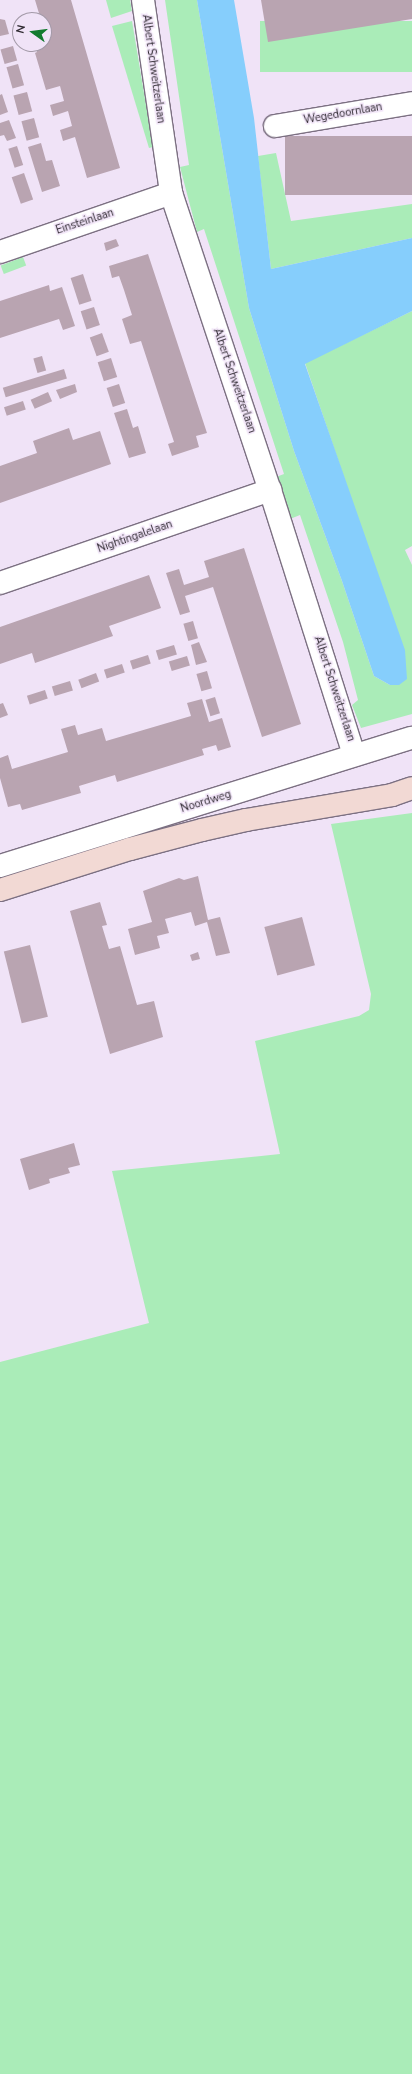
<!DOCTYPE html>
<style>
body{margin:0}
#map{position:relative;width:412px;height:2074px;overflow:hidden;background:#f0e3f7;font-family:"Nunito Sans",sans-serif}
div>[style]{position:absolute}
.green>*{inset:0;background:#aaecb8;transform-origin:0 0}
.water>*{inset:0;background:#86cefc}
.building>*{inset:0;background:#b9a4b1;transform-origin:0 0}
.roads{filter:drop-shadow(1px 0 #7c7082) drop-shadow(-1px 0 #7c7082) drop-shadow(0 1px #7c7082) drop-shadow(0 -1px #7c7082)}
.street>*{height:22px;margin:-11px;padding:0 11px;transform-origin:11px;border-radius:11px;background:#fff}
.secondary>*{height:22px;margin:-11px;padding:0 11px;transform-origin:11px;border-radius:11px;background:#f2d9d4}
span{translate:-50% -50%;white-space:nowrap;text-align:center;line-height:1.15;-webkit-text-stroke:3px #f0e3f7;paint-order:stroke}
.street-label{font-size:11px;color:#2e2930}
.north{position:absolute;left:12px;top:12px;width:40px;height:40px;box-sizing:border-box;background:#f0e3f7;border:1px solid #a299a7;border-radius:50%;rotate:284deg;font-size:11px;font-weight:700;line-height:16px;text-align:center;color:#2e2930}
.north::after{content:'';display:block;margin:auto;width:14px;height:18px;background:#137b2f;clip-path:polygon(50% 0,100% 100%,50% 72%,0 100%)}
</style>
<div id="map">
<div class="green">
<i style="clip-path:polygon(106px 0,130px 0,132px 11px,111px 18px)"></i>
<i style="clip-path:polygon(165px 0,197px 0,249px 308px,294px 451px,342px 581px,374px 676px,390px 685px,381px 586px,305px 363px,412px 311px,412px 546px,405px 550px,412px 565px,412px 714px,361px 728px,352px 705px,358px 700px,343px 642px,300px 515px,290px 519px,276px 477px,284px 474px,204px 229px,197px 232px,180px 167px,189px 165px)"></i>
<i style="clip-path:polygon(132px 21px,153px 147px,149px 148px,112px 26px)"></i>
<i style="left:412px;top:21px;width:51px;height:152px;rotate:90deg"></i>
<i style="clip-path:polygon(276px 153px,291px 221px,412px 204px,412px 238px,271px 269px,258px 156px)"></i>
<i style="left:23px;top:257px;width:9px;height:24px;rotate:69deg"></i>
<i style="clip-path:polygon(412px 813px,412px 2074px,0 2074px,0 1362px,149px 1323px,112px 1171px,280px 1154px,255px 1041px,359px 1016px,369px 1010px,371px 994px,331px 824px)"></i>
</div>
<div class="water">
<i style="clip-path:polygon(197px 0,234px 0,254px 118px,271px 269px,412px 238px,412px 311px,305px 364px,405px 650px,407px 679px,399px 685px,390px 685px,374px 676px,342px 581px,294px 451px,249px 308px)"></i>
</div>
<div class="building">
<i style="clip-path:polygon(35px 0,71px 0,120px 168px,87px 178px,75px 137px,63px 141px,60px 130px,72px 126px,68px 111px,53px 116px,50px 105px,64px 101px,60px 86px,46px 90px,35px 53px,37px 52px,35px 44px,44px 44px,44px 20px,41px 20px)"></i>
<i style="clip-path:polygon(261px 0,412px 0,412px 19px,268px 42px)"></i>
<i style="clip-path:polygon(0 19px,5px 20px,9px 34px,0 36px)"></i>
<i style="left:13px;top:46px;width:15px;height:13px;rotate:74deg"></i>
<i style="left:18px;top:64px;width:22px;height:12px;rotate:74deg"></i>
<i style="left:27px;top:92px;width:20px;height:14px;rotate:75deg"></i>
<i style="clip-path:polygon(2px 94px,8px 112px,0 115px,0 95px)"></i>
<i style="left:34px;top:118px;width:20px;height:13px;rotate:75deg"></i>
<i style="clip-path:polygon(9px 120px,16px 138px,7px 141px,4px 135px,0 136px,0 123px)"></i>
<i style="left:412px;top:136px;width:59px;height:127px;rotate:90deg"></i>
<i style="clip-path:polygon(41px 143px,46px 161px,52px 160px,60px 186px,42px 192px,28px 147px)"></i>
<i style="left:17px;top:146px;width:20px;height:9px;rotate:72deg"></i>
<i style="left:24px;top:173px;width:28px;height:13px;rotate:71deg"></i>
<i style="clip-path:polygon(116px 239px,119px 246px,106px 251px,104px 243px)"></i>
<i style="clip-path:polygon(148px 254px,207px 433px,196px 436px,199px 447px,172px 456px,168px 444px,174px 442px,141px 341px,130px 344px,122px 319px,132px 315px,124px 290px,119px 276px,112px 278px,109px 266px)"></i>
<i style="left:83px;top:274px;width:28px;height:13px;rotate:72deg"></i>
<i style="clip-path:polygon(49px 285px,50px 291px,62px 287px,75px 326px,63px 330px,59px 319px,0 338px,0 301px)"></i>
<i style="left:94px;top:307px;width:19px;height:14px;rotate:72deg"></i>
<i style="left:102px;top:333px;width:20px;height:13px;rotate:70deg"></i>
<i style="left:42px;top:356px;width:15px;height:9px;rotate:74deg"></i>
<i style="left:111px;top:358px;width:20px;height:14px;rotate:72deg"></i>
<i style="left:64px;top:369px;width:10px;height:64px;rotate:73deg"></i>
<i style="clip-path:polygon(75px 384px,77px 392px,60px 399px,56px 390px)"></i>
<i style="left:119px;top:384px;width:20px;height:13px;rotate:72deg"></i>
<i style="left:48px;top:392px;width:10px;height:19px;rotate:66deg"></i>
<i style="left:23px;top:401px;width:9px;height:20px;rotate:72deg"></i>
<i style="clip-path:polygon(127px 409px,133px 428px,138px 426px,146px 453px,129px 458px,114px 413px)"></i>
<i style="clip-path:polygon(69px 428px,73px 440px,100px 431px,111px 464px,0 503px,0 466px,37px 453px,33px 441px)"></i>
<i style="clip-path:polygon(244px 548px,301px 724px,262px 737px,213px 587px,185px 596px,190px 612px,180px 615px,166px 573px,179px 569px,184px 585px,209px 577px,204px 561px)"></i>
<i style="clip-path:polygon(149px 575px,161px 608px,109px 626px,113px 636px,35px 663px,32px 653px,0 664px,0 627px)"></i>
<i style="left:193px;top:621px;width:18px;height:10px;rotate:74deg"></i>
<i style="clip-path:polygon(199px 642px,207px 662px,196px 665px,191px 645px)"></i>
<i style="left:174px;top:645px;width:10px;height:19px;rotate:73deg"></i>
<i style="left:148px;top:655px;width:9px;height:19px;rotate:72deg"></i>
<i style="left:187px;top:656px;width:10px;height:19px;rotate:73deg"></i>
<i style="left:122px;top:664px;width:9px;height:19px;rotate:72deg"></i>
<i style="left:207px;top:671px;width:18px;height:11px;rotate:74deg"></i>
<i style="left:96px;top:673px;width:9px;height:19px;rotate:69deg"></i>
<i style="left:70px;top:681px;width:10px;height:19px;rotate:73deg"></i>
<i style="left:45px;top:690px;width:9px;height:19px;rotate:72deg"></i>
<i style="left:215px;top:697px;width:17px;height:10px;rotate:73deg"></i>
<i style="clip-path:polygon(202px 699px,209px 722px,222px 718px,231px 747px,218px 751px,216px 745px,202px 749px,204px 755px,117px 782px,115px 775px,79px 786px,81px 793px,22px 810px,20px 804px,8px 807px,0 778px,0 758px,8px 755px,12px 769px,68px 752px,61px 729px,75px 725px,78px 735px,102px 728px,106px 741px,191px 716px,187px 703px)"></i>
<i style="clip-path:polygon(3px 703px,8px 715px,0 718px,0 704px)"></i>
<i style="clip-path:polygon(198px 876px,208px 920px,220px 917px,230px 953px,216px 956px,207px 922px,195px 926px,191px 912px,165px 919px,169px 933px,157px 936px,160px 948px,135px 955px,128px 929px,152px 922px,143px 891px,179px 878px,184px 880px)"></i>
<i style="clip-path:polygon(100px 902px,107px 925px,102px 926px,109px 949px,120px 946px,137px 1005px,154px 1001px,163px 1037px,110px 1054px,70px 911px)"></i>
<i style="left:302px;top:917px;width:50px;height:39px;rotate:75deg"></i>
<i style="left:30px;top:945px;width:74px;height:27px;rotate:76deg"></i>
<i style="clip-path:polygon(198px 952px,200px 959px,192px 961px,190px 955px)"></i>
<i style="clip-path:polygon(74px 1143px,80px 1165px,68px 1168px,70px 1173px,49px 1179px,50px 1183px,29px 1190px,20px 1159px)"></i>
</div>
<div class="roads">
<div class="street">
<i style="left:143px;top:0;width:195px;rotate:81.7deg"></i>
<i style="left:171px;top:193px;width:313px;rotate:71.6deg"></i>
<i style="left:270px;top:490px;width:278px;rotate:72.4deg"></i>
<i style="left:275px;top:126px;width:139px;rotate:-9.5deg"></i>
<i style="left:0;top:252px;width:181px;rotate:-19deg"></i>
<i style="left:0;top:583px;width:286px;rotate:-19deg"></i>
<i style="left:0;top:866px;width:431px;rotate:-17.3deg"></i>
</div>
<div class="secondary">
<i style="left:0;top:890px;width:136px;rotate:-17.5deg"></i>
<i style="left:130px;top:849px;width:74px;rotate:-14.8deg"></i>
<i style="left:202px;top:830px;width:45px;rotate:-12.8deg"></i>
<i style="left:246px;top:820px;width:148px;rotate:-9.7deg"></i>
<i style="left:392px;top:795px;width:21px;rotate:-19deg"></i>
</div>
</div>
<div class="street-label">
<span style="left:153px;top:69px;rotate:82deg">Albert Schweitzerlaan</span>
<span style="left:343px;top:114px;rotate:-10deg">Wegedoornlaan</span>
<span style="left:85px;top:222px;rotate:-18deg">Einsteinlaan</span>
<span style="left:234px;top:381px;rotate:71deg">Albert Schweitzerlaan</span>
<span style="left:135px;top:537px;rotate:-19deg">Nightingalelaan</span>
<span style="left:334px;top:689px;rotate:72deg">Albert Schweitzerlaan</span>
<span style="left:206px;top:802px;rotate:-17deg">Noordweg</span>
</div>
<div class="north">N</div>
</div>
